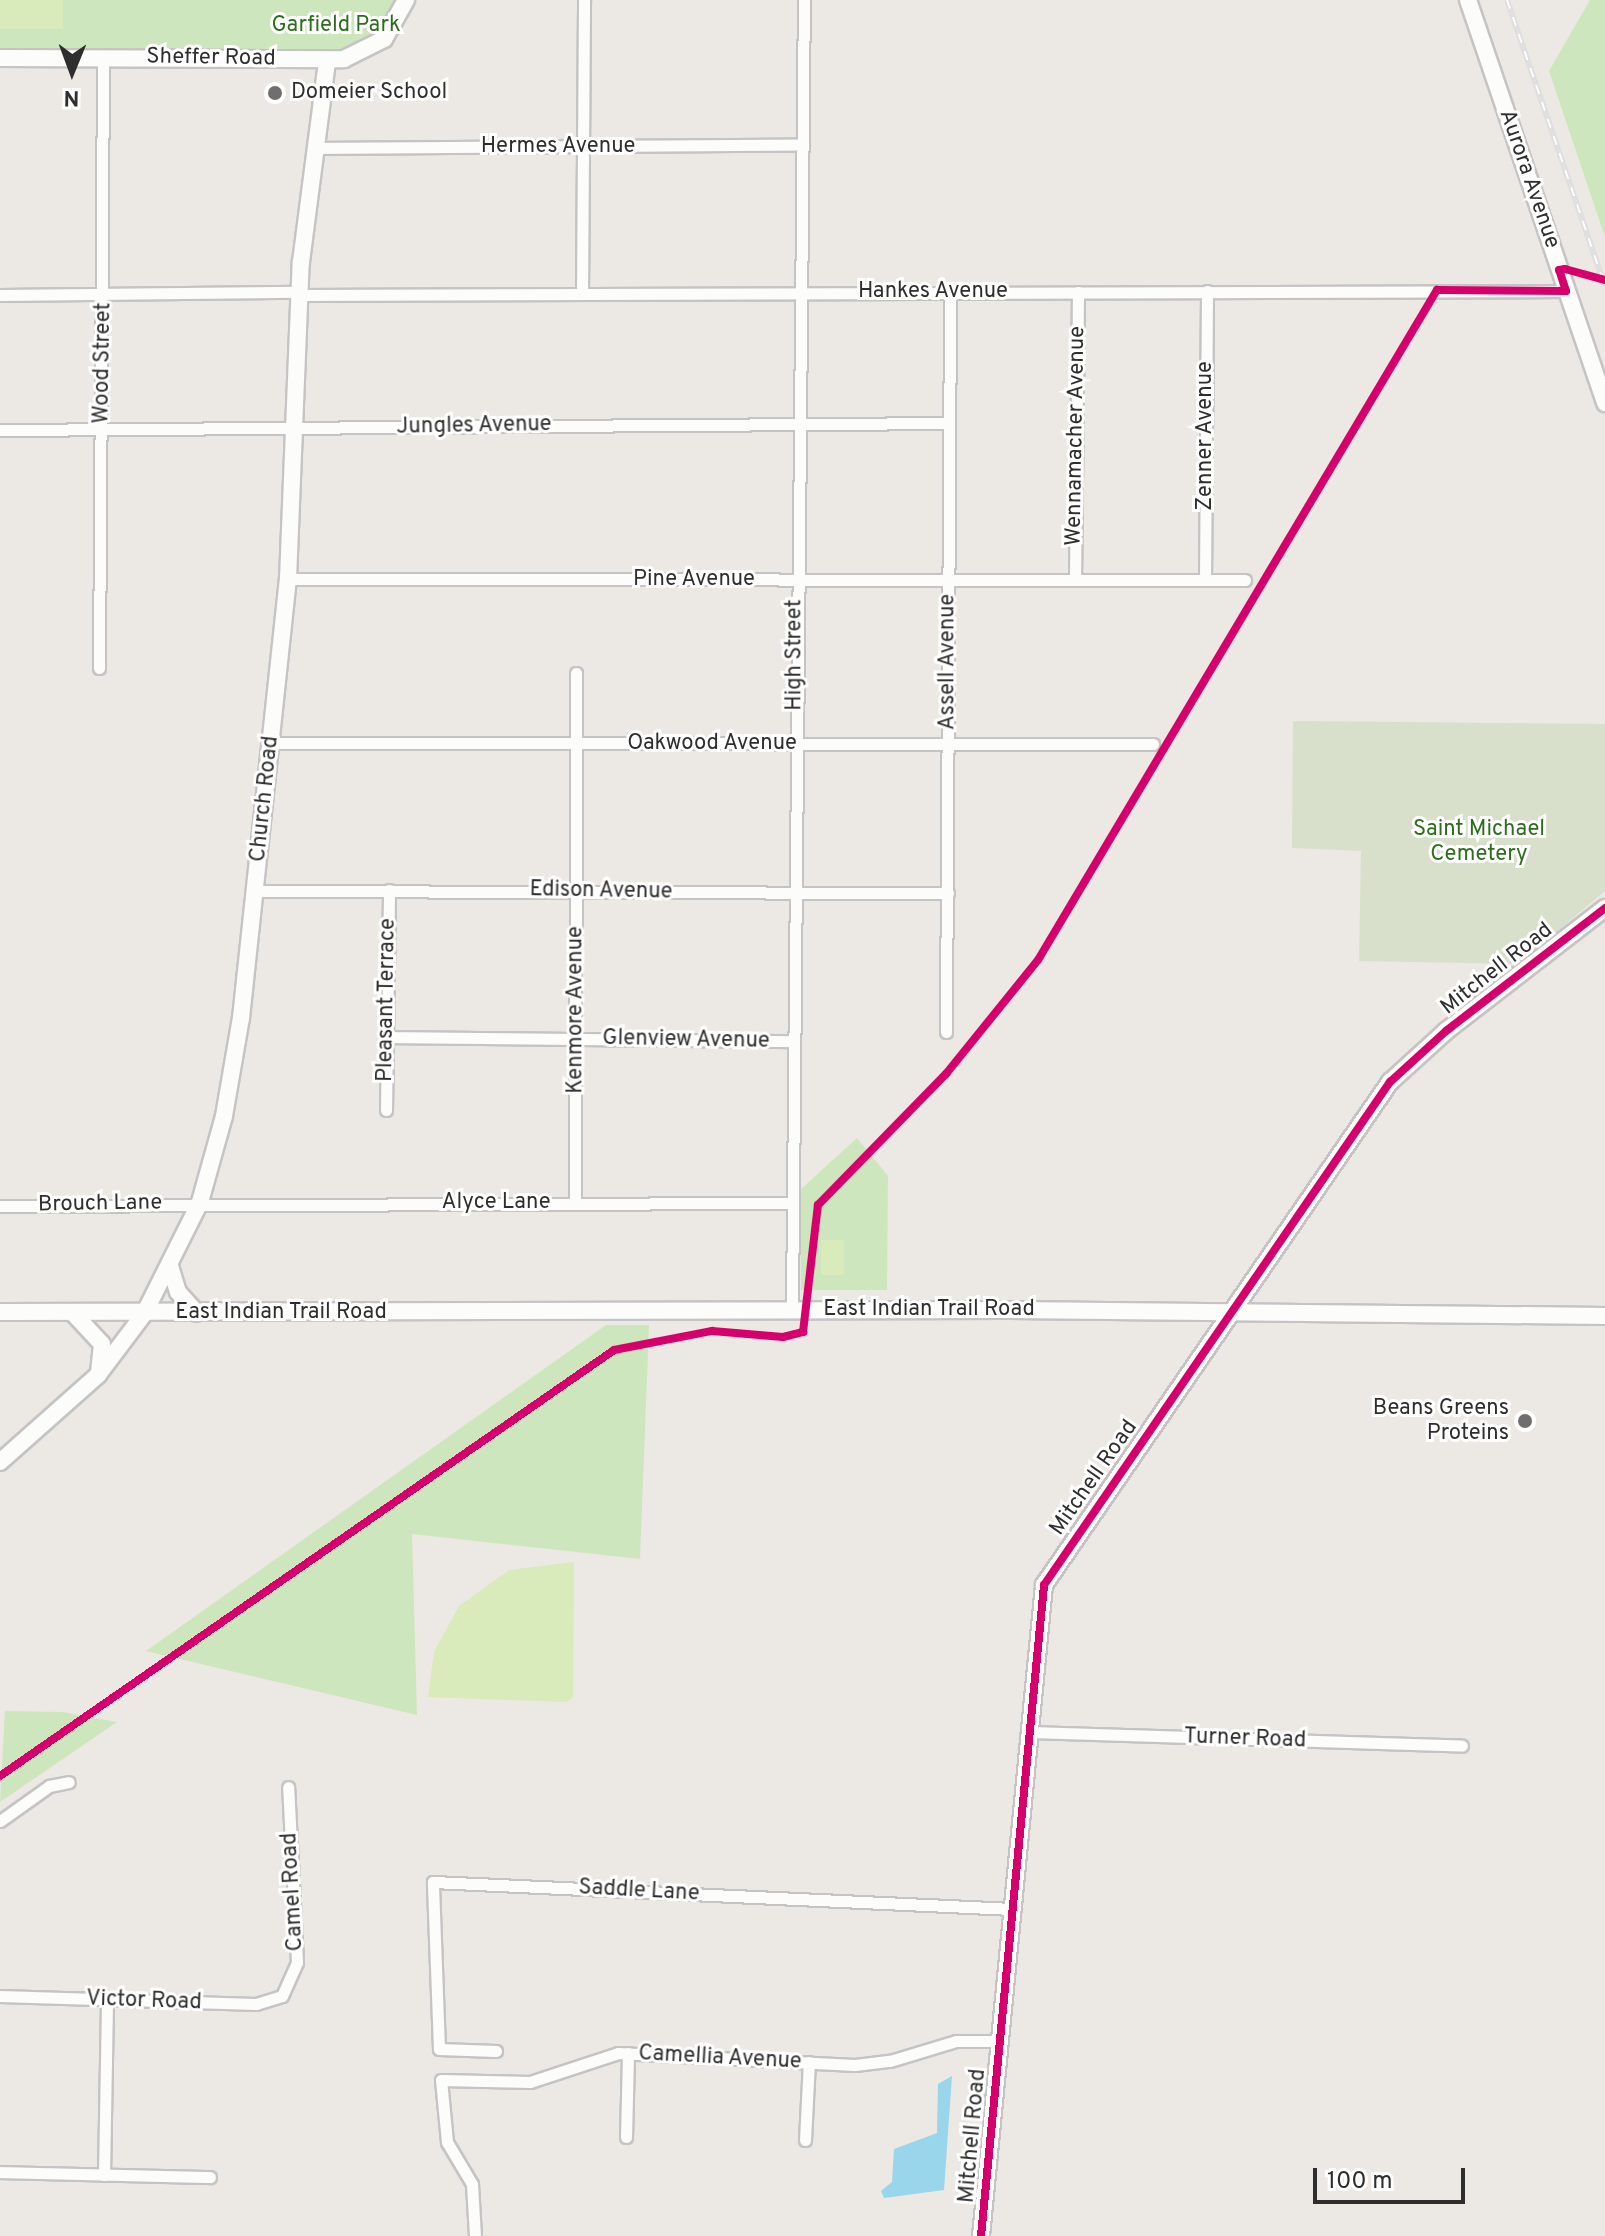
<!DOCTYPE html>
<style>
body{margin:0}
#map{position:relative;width:1605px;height:2236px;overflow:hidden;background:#ece8e4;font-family:Overpass,sans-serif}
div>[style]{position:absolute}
.green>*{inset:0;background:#cee6be}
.cemetery>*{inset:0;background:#d8e0cc}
.pitch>*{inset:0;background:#d9eabb;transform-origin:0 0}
.water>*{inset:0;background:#99d6ec}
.roads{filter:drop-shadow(2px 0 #c5c4c5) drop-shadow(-2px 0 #c5c4c5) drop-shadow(0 2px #c5c4c5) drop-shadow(0 -2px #c5c4c5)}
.street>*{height:11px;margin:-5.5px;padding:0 5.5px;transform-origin:5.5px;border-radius:5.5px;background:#fcfcfb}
.secondary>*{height:16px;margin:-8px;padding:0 8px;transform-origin:8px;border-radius:8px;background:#fcfcfb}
.rail>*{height:6px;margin-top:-3px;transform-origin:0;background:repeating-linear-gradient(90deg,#fff 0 9px,#dfdfe1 0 18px);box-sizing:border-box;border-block:2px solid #dfdfe1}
.cycleway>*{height:8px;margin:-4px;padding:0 4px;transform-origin:4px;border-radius:4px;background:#d6006c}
.dots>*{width:22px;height:22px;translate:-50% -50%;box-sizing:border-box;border:4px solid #fff;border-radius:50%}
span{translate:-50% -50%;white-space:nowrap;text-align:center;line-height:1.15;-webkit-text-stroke:6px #fff;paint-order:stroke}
.park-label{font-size:22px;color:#2c6e1b}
.street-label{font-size:22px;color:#2e2e2e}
.poi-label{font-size:22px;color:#2e2e2e}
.left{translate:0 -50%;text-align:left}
.right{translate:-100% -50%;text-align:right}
.north{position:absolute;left:32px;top:32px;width:80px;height:80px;-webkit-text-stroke:6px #fff;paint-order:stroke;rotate:181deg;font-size:22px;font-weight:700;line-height:32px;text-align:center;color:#2e2e2e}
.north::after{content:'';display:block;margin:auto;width:28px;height:36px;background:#2e2e2e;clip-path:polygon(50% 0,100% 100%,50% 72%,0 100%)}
.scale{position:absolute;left:1313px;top:2168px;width:152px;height:36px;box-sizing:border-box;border:4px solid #2e2e2e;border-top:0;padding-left:10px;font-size:24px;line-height:28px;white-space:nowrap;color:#2e2e2e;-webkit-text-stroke:6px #fff;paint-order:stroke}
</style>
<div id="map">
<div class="green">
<i style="clip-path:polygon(0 0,401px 0,382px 32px,342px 53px,0 51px)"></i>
<i style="clip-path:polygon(1590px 0,1605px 0,1605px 237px,1549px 71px)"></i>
<i style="clip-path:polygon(857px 1138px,888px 1176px,887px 1290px,801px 1290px,800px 1190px)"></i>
<i style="clip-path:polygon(606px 1325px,649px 1325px,640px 1559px,412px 1534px,417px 1715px,146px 1651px)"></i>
<i style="clip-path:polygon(5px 1711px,63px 1712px,117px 1722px,0 1802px)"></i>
</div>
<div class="cemetery">
<i style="clip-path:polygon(1293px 721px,1605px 724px,1605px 891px,1518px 964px,1359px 961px,1361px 851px,1292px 848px)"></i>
</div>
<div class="pitch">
<i style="left:0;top:0;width:63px;height:29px"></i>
<i style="left:821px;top:1240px;width:23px;height:35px"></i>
<i style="clip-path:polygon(574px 1562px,573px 1697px,567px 1702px,428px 1697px,434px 1652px,459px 1606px,509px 1570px)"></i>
</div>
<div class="water">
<i style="clip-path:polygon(952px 2076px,944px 2190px,884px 2198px,881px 2191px,892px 2182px,894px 2149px,937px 2133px,938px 2084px)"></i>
</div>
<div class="roads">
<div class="street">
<i style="left:314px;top:148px;width:488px;rotate:-0.4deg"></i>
<i style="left:582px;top:294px;width:294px;rotate:-89.6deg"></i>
<i style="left:0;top:295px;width:300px;rotate:-0.6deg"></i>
<i style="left:300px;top:295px;width:1266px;rotate:-0.18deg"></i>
<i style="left:0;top:430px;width:949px;rotate:-0.42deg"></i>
<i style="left:288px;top:579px;width:957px;rotate:0.06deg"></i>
<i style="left:1075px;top:580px;width:288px;rotate:-89.4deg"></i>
<i style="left:1205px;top:580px;width:289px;rotate:-89.6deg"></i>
<i style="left:99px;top:668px;width:611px;rotate:-89.62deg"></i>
<i style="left:271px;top:743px;width:882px;rotate:0.06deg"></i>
<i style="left:255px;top:891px;width:693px;rotate:0.17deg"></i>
<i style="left:946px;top:1032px;width:740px;rotate:-89.69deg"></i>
<i style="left:387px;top:1037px;width:407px;rotate:0.6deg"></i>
<i style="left:386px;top:1110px;width:220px;rotate:-89.2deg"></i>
<i style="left:575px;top:1203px;width:530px;rotate:-89.89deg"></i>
<i style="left:0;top:1206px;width:792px;rotate:-0.22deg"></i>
<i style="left:792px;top:1310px;width:1310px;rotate:-89.48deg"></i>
<i style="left:1028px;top:1732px;width:434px;rotate:1.8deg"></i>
<i style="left:0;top:1821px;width:60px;rotate:-35.5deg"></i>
<i style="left:49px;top:1786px;width:20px;rotate:-11deg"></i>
<i style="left:0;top:1996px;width:256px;rotate:1.8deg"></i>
<i style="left:256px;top:2004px;width:27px;rotate:-17deg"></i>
<i style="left:282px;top:1996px;width:37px;rotate:-66deg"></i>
<i style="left:297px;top:1962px;width:175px;rotate:-92.9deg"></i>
<i style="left:496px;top:2051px;width:57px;rotate:-178deg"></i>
<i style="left:439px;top:2049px;width:167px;rotate:-92.1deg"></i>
<i style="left:433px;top:1882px;width:580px;rotate:2.67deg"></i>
<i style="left:626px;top:2137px;width:84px;rotate:-88.6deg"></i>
<i style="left:805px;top:2140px;width:78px;rotate:-87.1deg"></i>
<i style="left:0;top:2172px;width:210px;rotate:1.4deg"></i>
<i style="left:104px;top:2175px;width:176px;rotate:-89deg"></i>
<i style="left:475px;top:2236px;width:52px;rotate:-93.3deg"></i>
<i style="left:472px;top:2184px;width:49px;rotate:-120.8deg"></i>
<i style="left:447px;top:2142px;width:62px;rotate:-95.5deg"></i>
<i style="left:441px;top:2080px;width:89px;rotate:1.3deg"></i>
<i style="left:530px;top:2082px;width:93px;rotate:-18.2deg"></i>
<i style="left:618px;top:2053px;width:237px;rotate:2.9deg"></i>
<i style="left:855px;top:2065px;width:35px;rotate:-7deg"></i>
<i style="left:890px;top:2061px;width:69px;rotate:-16.9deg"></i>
<i style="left:956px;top:2041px;width:44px"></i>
</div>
<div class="secondary">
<i style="left:1468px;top:0;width:426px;rotate:71.2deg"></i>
<i style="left:0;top:58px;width:344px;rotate:0.2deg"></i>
<i style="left:344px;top:59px;width:45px;rotate:-26.6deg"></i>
<i style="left:384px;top:39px;width:45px;rotate:-60.6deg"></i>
<i style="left:170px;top:1266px;width:27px;rotate:73deg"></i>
<i style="left:178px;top:1292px;width:28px;rotate:48deg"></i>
<i style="left:0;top:1312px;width:1007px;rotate:-0.11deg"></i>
<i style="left:1007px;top:1310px;width:598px;rotate:0.57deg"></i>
<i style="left:74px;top:1314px;width:41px;rotate:47deg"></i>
<i style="left:102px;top:1344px;width:29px;rotate:96deg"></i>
<i style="left:0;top:1462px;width:131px;rotate:-41.6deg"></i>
<i style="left:98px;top:1375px;width:76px;rotate:-53deg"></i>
<i style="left:144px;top:1314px;width:125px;rotate:-63.4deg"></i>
<i style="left:200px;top:1202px;width:89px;rotate:-74.4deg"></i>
<i style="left:224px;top:1116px;width:99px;rotate:-80.2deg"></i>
<i style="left:241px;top:1018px;width:442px;rotate:-83.9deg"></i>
<i style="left:288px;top:579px;width:317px;rotate:-87.7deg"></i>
<i style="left:301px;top:262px;width:203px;rotate:-82.6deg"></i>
<i style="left:981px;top:2236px;width:654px;rotate:-84.47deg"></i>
<i style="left:1044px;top:1585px;width:611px;rotate:-55.48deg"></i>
<i style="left:1390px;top:1082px;width:76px;rotate:-42.3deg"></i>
<i style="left:1446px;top:1031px;width:201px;rotate:-37.7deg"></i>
</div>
</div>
<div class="rail">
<i style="left:1507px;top:0;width:302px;rotate:71.1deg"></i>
</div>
<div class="cycleway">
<i style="left:0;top:1776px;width:747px;rotate:-34.75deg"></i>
<i style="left:614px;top:1350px;width:100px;rotate:-11deg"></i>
<i style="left:712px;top:1331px;width:71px;rotate:4.8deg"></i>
<i style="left:783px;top:1337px;width:21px;rotate:-14deg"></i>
<i style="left:803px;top:1332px;width:128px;rotate:-83.3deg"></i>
<i style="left:818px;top:1205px;width:183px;rotate:-45.7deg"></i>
<i style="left:946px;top:1074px;width:146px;rotate:-51.1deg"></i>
<i style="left:1038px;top:960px;width:780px;rotate:-59.23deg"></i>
<i style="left:1437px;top:290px;width:129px;rotate:0.4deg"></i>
<i style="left:1566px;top:291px;width:22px;rotate:-108deg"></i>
<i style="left:1559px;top:270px;width:6px;rotate:-9deg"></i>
<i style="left:1565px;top:269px;width:41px;rotate:15.4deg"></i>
<i style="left:981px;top:2236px;width:654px;rotate:-84.47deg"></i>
<i style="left:1044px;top:1585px;width:611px;rotate:-55.48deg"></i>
<i style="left:1390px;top:1082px;width:76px;rotate:-42.3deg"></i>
<i style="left:1446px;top:1031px;width:201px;rotate:-37.7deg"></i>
</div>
<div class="dots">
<i style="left:275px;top:93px;background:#706f6e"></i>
<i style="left:1525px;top:1421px;background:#706f6e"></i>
</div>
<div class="park-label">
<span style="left:336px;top:26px">Garfield Park</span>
<span style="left:1479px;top:842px">Saint Michael<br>Cemetery</span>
</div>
<div class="street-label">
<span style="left:211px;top:58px;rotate:1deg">Sheffer Road</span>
<span style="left:558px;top:147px">Hermes Avenue</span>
<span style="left:1529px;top:179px;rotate:71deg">Aurora Avenue</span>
<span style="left:933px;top:292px">Hankes Avenue</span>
<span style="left:103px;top:363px;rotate:-89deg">Wood Street</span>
<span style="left:474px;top:426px;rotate:-1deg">Jungles Avenue</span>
<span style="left:1076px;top:436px;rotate:-89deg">Wennamacher Avenue</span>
<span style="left:1206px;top:436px;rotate:-90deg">Zenner Avenue</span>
<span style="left:694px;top:580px">Pine Avenue</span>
<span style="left:795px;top:655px;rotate:-90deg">High Street</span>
<span style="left:948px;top:662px;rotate:-90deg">Assell Avenue</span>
<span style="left:712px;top:744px">Oakwood Avenue</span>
<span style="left:265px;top:799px;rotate:-84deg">Church Road</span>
<span style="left:601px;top:891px;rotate:1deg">Edison Avenue</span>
<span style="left:1497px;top:969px;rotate:-38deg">Mitchell Road</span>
<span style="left:387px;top:1000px;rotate:-89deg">Pleasant Terrace</span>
<span style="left:576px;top:1010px;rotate:-90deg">Kenmore Avenue</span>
<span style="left:686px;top:1040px;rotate:1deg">Glenview Avenue</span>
<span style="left:496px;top:1203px">Alyce Lane</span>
<span style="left:100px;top:1204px;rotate:-1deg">Brouch Lane</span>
<span style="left:929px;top:1310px">East Indian Trail Road</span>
<span style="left:281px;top:1313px">East Indian Trail Road</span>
<span style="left:1094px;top:1478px;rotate:-55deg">Mitchell Road</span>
<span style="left:1245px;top:1739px;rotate:2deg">Turner Road</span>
<span style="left:639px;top:1891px;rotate:3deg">Saddle Lane</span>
<span style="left:293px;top:1892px;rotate:-93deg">Camel Road</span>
<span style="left:144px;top:2001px;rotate:2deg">Victor Road</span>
<span style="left:720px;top:2058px;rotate:3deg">Camellia Avenue</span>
<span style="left:973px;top:2136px;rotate:-85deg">Mitchell Road</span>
</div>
<div class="poi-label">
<span class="left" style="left:291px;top:93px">Domeier School</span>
<span class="right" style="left:1509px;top:1421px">Beans Greens<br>Proteins</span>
</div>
<div class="north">N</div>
<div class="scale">100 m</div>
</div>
